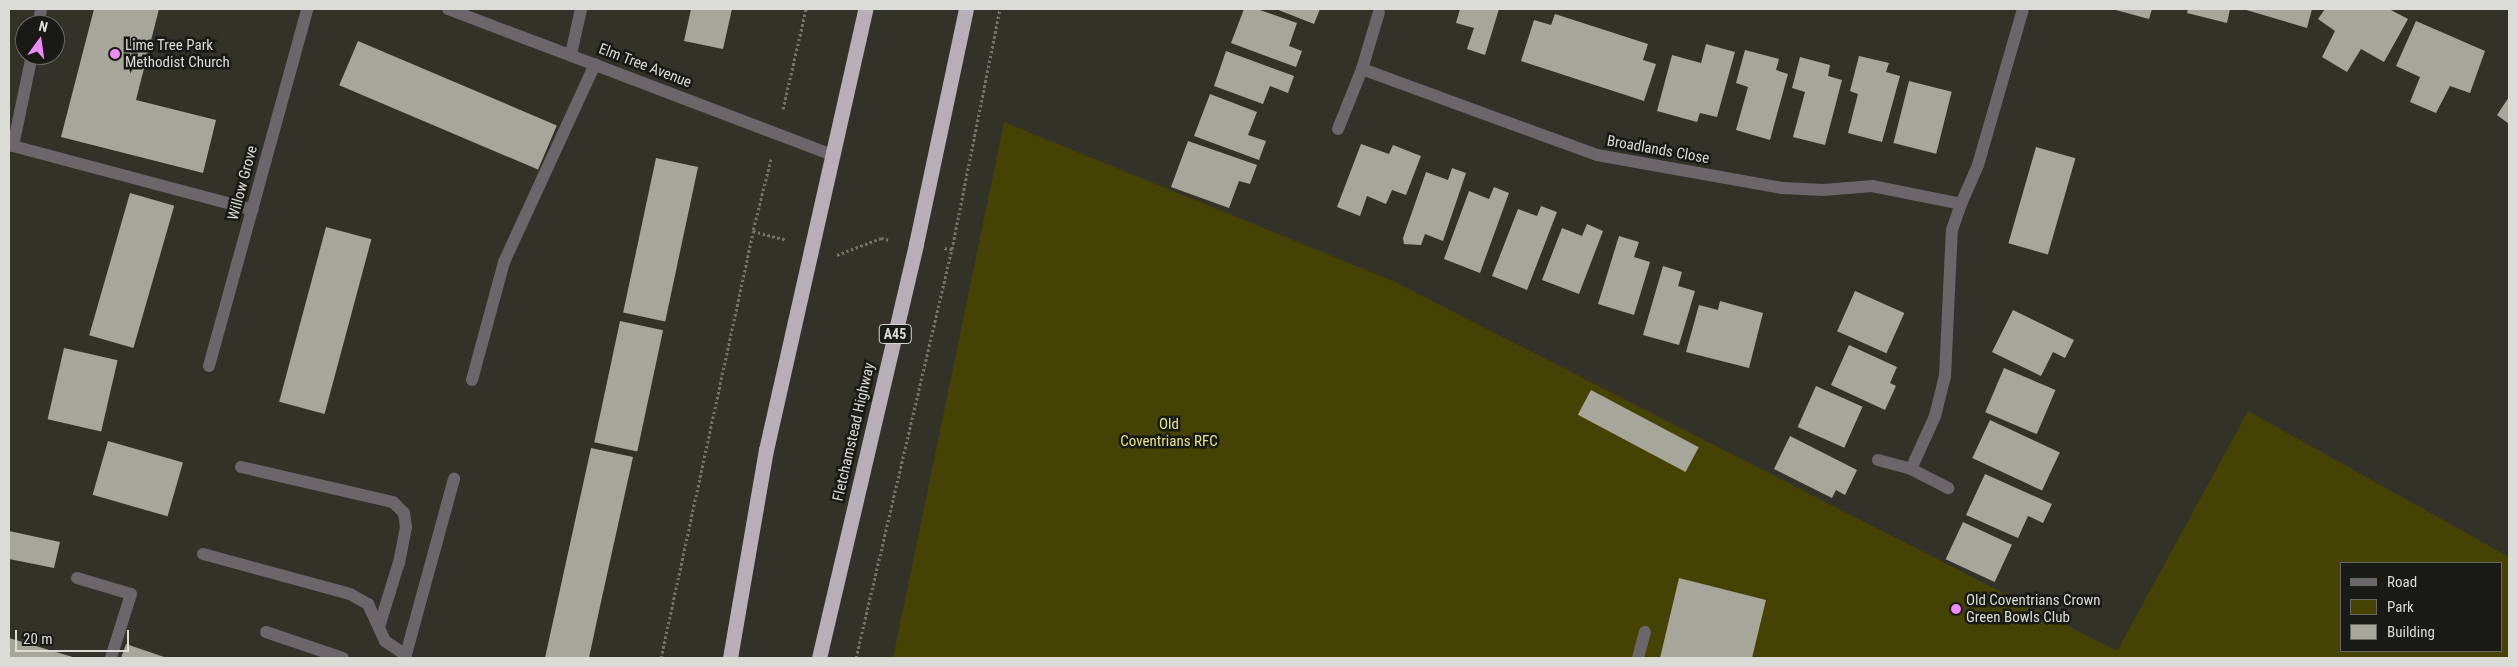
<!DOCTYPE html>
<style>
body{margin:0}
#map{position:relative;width:2518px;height:667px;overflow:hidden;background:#323229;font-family:"Roboto Condensed",sans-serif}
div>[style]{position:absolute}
.green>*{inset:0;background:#454304}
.building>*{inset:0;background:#a6a69b;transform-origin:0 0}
.path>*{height:3px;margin-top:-1.5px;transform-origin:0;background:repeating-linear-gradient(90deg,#73736c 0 2.5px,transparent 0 5px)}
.minor>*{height:12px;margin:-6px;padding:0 6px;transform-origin:6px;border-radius:6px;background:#6a666a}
.highway>*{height:15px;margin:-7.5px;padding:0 7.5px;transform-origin:7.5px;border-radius:7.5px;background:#b7afb8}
.dots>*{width:14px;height:14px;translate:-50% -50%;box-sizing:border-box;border:2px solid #191915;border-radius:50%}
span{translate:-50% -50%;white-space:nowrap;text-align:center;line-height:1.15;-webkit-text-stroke:5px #191915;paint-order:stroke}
.shield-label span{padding:1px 4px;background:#191915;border:1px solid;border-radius:4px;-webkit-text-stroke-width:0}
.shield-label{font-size:14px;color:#dcdcd6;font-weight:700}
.poi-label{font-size:15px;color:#dcdcd6}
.left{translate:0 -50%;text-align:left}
.street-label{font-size:15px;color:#dcdcd6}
.park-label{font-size:15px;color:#e6e482}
.frame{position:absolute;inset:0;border:10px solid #dcdcd6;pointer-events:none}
.legend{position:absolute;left:2340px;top:562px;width:162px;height:90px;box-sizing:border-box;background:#191915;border:1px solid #676762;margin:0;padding:6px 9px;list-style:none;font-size:15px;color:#dcdcd6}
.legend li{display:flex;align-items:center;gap:10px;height:25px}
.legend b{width:25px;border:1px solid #676762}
.north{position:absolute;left:15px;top:15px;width:50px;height:50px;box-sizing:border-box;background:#191915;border:1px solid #676762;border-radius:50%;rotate:14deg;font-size:14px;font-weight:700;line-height:20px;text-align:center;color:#dcdcd6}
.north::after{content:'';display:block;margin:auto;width:18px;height:22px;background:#ef8bf7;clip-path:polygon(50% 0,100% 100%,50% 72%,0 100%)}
.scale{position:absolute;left:15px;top:630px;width:114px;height:22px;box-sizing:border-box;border:2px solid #dcdcd6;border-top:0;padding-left:6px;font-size:15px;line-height:18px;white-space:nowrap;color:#dcdcd6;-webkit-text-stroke:4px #191915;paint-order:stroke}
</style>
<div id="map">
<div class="green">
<i style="clip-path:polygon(evenodd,1004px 122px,1393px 281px,2117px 651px,2248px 411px,2509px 557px,2509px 658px,893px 658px,1004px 122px,2342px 563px,2502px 563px,2502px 651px,2342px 651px,2342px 563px)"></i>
</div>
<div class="building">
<i style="clip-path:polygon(94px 9px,159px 9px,136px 100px,216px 120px,203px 173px,61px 137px)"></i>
<i style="clip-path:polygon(691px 9px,732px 9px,723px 49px,684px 41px)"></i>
<i style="clip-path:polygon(1244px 9px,1257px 9px,1297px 23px,1289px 46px,1302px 51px,1296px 67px,1231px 43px)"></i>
<i style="clip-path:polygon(1276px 9px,1320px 9px,1314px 24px)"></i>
<i style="clip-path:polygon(1460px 9px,1499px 9px,1485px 55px,1467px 49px,1474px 28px,1456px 23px)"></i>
<i style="clip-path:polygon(2112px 9px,2152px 9px,2149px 19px)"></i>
<i style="clip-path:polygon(2188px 9px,2230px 9px,2227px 23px,2187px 13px)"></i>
<i style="clip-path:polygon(2243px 9px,2312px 9px,2307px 28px)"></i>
<i style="clip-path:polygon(2325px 9px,2389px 9px,2408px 19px,2384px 62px,2361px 49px,2347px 72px,2322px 57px,2335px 31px,2318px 19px)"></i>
<i style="clip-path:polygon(1555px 14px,1648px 44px,1643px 60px,1656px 64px,1644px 101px,1521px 61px,1534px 20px,1551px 25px)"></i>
<i style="clip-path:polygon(2416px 21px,2485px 51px,2470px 93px,2450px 86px,2436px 113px,2410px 102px,2420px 77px,2396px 66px)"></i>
<i style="left:358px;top:41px;width:216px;height:48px;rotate:23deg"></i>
<i style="clip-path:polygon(1706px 44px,1735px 52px,1717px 117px,1700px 113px,1697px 122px,1657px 111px,1672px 55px,1701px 63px)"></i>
<i style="clip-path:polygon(1745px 50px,1779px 59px,1776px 70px,1788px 74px,1770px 140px,1736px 130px,1748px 87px,1736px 83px)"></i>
<i style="clip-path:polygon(1226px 51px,1294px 76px,1288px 93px,1270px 86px,1263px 104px,1214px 86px)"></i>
<i style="clip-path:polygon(1859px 56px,1889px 63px,1886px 72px,1900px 76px,1882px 142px,1848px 133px,1858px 94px,1850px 91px)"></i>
<i style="clip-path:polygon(1800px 57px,1830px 65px,1828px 76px,1842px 80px,1825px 145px,1793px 137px,1805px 92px,1792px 88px)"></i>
<i style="left:1909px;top:81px;width:44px;height:64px;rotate:14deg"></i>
<i style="clip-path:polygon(1210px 94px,1257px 112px,1248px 135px,1266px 141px,1259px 160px,1194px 136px)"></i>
<i style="clip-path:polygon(2509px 97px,2509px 124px,2497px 115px)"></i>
<i style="clip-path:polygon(1188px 141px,1257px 165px,1250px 184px,1239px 181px,1229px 208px,1171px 187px)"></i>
<i style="clip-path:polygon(1361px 144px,1389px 154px,1393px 145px,1421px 156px,1406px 195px,1392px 190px,1386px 204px,1367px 196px,1360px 216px,1337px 207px)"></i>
<i style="left:2036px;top:147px;width:41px;height:100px;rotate:16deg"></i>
<i style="left:656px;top:158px;width:43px;height:158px;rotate:12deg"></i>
<i style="clip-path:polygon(1452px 168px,1466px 173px,1443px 241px,1425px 234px,1421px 245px,1404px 244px,1403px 238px,1426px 172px,1448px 180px)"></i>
<i style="clip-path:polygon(1494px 187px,1509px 193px,1480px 273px,1444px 259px,1469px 191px,1489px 199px)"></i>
<i style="left:130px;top:193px;width:46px;height:148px;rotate:16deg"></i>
<i style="clip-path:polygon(1541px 206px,1557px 212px,1527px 290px,1492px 276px,1518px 209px,1537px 216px)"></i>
<i style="clip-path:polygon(1587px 224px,1603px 231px,1579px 294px,1542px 280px,1562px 228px,1582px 236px)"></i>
<i style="left:326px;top:227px;width:47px;height:181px;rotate:15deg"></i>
<i style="clip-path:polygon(1619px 236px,1639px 242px,1634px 257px,1650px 262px,1634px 315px,1598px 304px)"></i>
<i style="clip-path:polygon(1663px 266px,1682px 272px,1678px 286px,1695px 291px,1679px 345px,1643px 335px)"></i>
<i style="left:1855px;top:291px;width:54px;height:44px;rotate:24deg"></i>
<i style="clip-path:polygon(1720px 301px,1763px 313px,1749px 368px,1686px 352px,1699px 305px,1718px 310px)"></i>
<i style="clip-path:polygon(2013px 310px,2074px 340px,2065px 358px,2053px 352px,2041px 376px,1992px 352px)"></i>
<i style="left:620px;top:321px;width:44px;height:124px;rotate:12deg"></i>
<i style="clip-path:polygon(1849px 345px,1897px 367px,1890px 383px,1896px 386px,1885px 410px,1831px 385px)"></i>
<i style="left:64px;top:348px;width:55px;height:73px;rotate:13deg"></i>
<i style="left:2004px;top:368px;width:56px;height:48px;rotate:23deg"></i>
<i style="left:1816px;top:386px;width:51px;height:45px;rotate:24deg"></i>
<i style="left:1591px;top:390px;width:122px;height:28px;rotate:28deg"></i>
<i style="left:1990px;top:420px;width:77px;height:42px;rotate:25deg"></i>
<i style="clip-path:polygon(1790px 436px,1857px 470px,1845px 495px,1836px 490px,1832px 498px,1774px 469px)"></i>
<i style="left:108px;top:441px;width:78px;height:56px;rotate:16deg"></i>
<i style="clip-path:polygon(591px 448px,633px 457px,599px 611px,589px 658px,545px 658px)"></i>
<i style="clip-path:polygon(1985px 474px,2052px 504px,2043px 523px,2028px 516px,2018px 538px,1966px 515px)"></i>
<i style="left:1963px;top:522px;width:54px;height:41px;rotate:25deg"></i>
<i style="clip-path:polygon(9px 531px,60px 542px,54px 568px,9px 559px)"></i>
<i style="clip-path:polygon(1679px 578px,1766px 600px,1752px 658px,1660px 658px)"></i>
<i style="clip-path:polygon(9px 638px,76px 658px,9px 658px)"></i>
<i style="clip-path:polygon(126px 644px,167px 658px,121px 658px)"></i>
</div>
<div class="path">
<i style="left:783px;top:109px;width:103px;rotate:-77deg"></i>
<i style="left:771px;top:159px;width:74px;rotate:104deg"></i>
<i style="left:753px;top:231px;width:34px;rotate:15deg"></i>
<i style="left:952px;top:249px;width:245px;rotate:-78.7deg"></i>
<i style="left:837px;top:255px;width:47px;rotate:-21.1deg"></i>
<i style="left:881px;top:238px;width:9px;rotate:13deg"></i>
<i style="left:661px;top:658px;width:437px;rotate:-77.8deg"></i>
<i style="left:856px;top:658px;width:420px;rotate:-76.8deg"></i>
<i style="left:952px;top:249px;width:9px;rotate:-174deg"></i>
</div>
<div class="minor">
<i style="left:448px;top:9px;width:409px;rotate:20.8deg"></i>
<i style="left:38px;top:25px;width:16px;rotate:-79deg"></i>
<i style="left:571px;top:54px;width:46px;rotate:-77.5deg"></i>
<i style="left:32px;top:55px;width:93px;rotate:101.8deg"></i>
<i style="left:13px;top:146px;width:248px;rotate:14.9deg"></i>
<i style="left:1362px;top:69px;width:250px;rotate:20.1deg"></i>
<i style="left:1597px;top:155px;width:188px;rotate:10.1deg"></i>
<i style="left:1782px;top:188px;width:42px;rotate:2.7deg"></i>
<i style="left:1824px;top:190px;width:48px;rotate:-4.8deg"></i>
<i style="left:1872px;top:186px;width:91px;rotate:11.4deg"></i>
<i style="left:1961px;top:204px;width:43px;rotate:-66.4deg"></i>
<i style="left:1978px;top:165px;width:162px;rotate:-73.9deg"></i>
<i style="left:1338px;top:129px;width:65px;rotate:-68.2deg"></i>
<i style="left:1362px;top:69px;width:59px;rotate:-73.4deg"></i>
<i style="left:209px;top:366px;width:370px;rotate:-74.6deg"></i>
<i style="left:472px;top:380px;width:122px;rotate:-74.8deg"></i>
<i style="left:504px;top:262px;width:218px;rotate:-65.3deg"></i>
<i style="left:1878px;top:460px;width:34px;rotate:15deg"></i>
<i style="left:1911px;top:469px;width:42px;rotate:27.2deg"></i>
<i style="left:241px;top:467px;width:156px;rotate:13deg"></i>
<i style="left:393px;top:502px;width:16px;rotate:45deg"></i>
<i style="left:404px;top:513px;width:14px;rotate:82deg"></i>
<i style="left:406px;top:527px;width:36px;rotate:101deg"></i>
<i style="left:399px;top:562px;width:68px;rotate:107.1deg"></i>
<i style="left:1911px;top:469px;width:58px;rotate:-65.6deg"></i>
<i style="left:1935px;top:416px;width:41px;rotate:-76deg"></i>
<i style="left:1945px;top:376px;width:146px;rotate:-87.3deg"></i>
<i style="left:1952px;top:230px;width:28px;rotate:-71deg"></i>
<i style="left:203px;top:554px;width:152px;rotate:15.2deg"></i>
<i style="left:350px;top:594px;width:21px;rotate:29deg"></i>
<i style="left:368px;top:604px;width:41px;rotate:65.3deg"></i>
<i style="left:385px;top:641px;width:25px;rotate:34deg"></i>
<i style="left:77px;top:578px;width:56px;rotate:16.5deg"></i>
<i style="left:131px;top:594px;width:67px;rotate:107.4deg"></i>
<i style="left:266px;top:632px;width:81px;rotate:18.7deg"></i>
<i style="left:405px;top:658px;width:186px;rotate:-74.7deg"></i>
<i style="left:1638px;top:658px;width:27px;rotate:-75deg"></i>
</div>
<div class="highway">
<i style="left:730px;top:658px;width:211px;rotate:-80.2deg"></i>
<i style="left:766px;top:450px;width:452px;rotate:-77.3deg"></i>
<i style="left:819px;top:658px;width:425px;rotate:-76.8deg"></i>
<i style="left:916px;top:244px;width:240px;rotate:-78deg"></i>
</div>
<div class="dots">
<i style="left:115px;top:54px;background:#ef8bf7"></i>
<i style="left:1956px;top:609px;background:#ef8bf7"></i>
</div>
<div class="shield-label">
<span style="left:895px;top:334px">A45</span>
</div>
<div class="poi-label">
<span class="left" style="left:125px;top:54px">Lime Tree Park<br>Methodist Church</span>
<span class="left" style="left:1966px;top:609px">Old Coventrians Crown<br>Green Bowls Club</span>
</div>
<div class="street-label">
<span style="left:645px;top:66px;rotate:21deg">Elm Tree Avenue</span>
<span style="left:1658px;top:150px;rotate:10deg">Broadlands Close</span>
<span style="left:243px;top:183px;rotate:-75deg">Willow Grove</span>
<span style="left:854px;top:432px;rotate:-77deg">Fletchamstead Highway</span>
</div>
<div class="park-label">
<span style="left:1169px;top:433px">Old<br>Coventrians RFC</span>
</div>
<div class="frame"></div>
<ul class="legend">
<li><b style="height:6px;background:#6a666a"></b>Road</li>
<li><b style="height:14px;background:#454304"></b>Park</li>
<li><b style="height:14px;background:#a6a69b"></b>Building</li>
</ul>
<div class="north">N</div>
<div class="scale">20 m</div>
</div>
